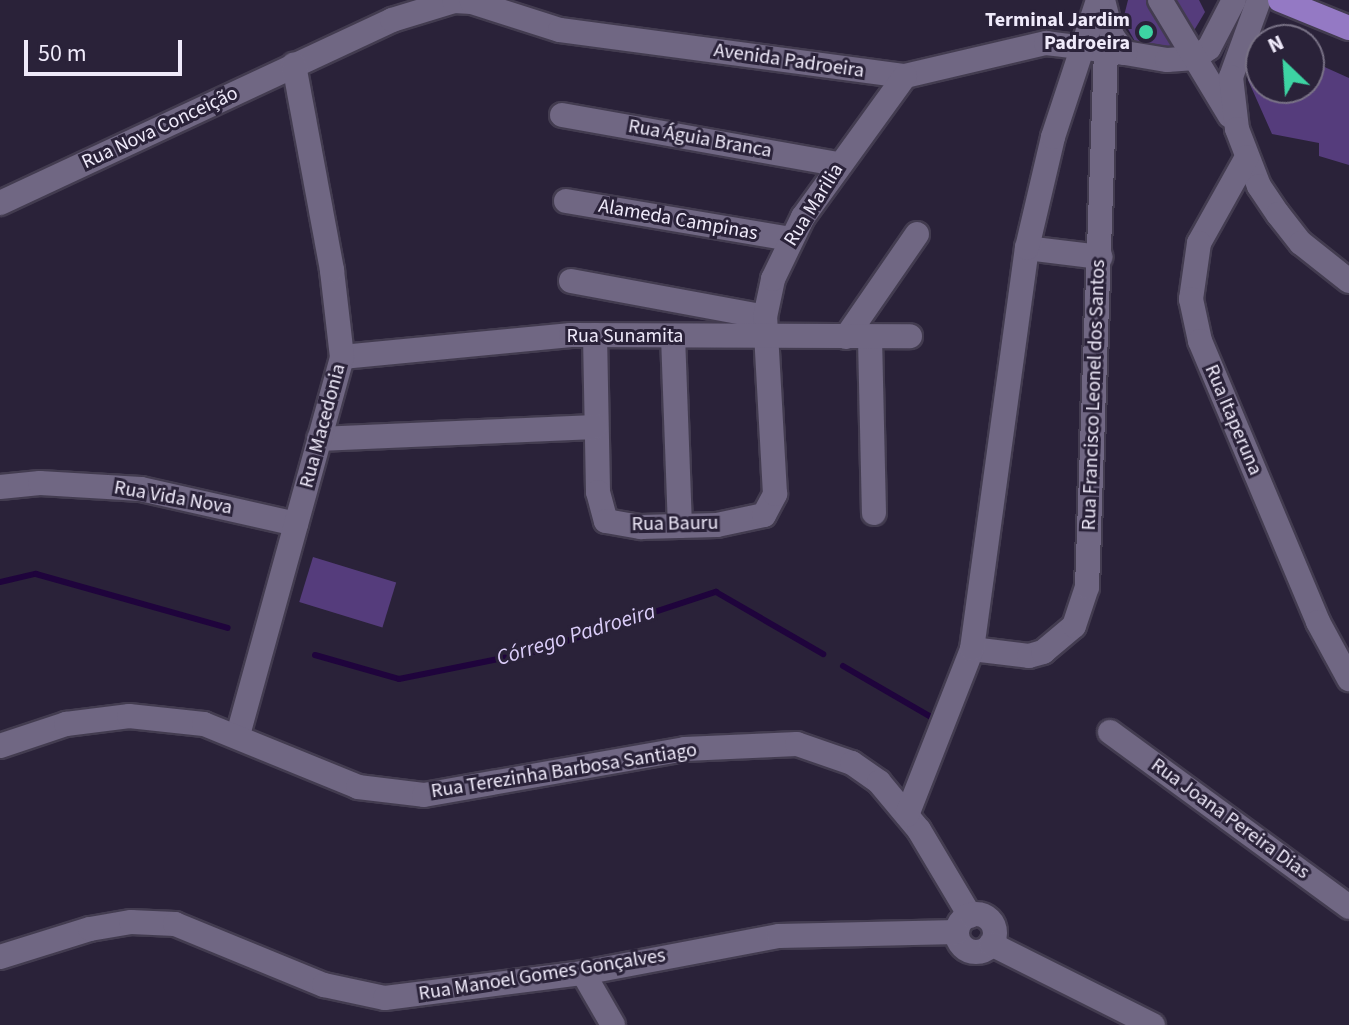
<!DOCTYPE html>
<meta charset="utf-8">
<style>
body{margin:0}
#map{position:relative;width:1349px;height:1025px;overflow:hidden;background:#2a2239;font-family:"Source Sans 3",sans-serif}
div>[style]{position:absolute}
.green>*{inset:0;background:#553c7c;transform-origin:0 0}
.stream>*{height:6px;margin:-3px;padding:0 3px;transform-origin:3px;border-radius:3px;background:#1f043c}
.roads{filter:drop-shadow(2px 0 #433c50) drop-shadow(-2px 0 #433c50) drop-shadow(0 2px #433c50) drop-shadow(0 -2px #433c50)}
.minor>*{height:24px;margin:-12px;padding:0 12px;transform-origin:12px;border-radius:12px;background:#706783}
.minor>.ring{margin:-12px;padding:0;box-sizing:content-box;background:none;border:24px solid #706783;border-radius:50%}
.major>*{height:24px;margin:-12px;padding:0 12px;transform-origin:12px;border-radius:12px;background:#9479c4}
.dots>*{width:22px;height:22px;translate:-50% -50%;box-sizing:border-box;border:4px solid #2a2239;border-radius:50%}
span{translate:-50% -50%;white-space:nowrap;text-align:center;line-height:1.15;-webkit-text-stroke:6px #2a2239;paint-order:stroke}
.poi-label{font-size:20px;color:#efeafa;font-weight:700}
.right{translate:-100% -50%;text-align:right}
.street-label{font-size:20px;color:#efeafa}
.water-label{font-size:22px;color:#dbcdf9;font-style:italic}
.north{position:absolute;left:1245px;top:24px;width:80px;height:80px;box-sizing:border-box;background:#2a2239;border:2px solid #797286;border-radius:50%;rotate:335deg;font-size:22px;font-weight:700;line-height:32px;text-align:center;color:#efeafa}
.north::after{content:'';display:block;margin:auto;width:28px;height:36px;background:#3dd4a3;clip-path:polygon(50% 0,100% 100%,50% 72%,0 100%)}
.scale{position:absolute;left:24px;top:40px;width:158px;height:36px;box-sizing:border-box;border:4px solid #efeafa;border-top:0;padding-left:10px;font-size:24px;line-height:28px;white-space:nowrap;color:#efeafa;-webkit-text-stroke:6px #2a2239;paint-order:stroke}
</style>
<div id="map">
<div class="green">
<i style="clip-path:polygon(1128px 0,1199px 0,1205px 12px,1189px 39px,1168px 48px,1137px 45px,1123px 20px)"></i>
<i style="clip-path:polygon(1261px 39px,1261px 88px,1309px 88px,1309px 60px,1349px 78px,1349px 165px,1319px 156px,1319px 143px,1272px 134px,1248px 80px)"></i>
<i style="left:313px;top:557px;width:87px;height:47px;rotate:17deg"></i>
</div>
<div class="stream">
<i style="left:0;top:582px;width:37px;rotate:-13deg"></i>
<i style="left:36px;top:574px;width:199px;rotate:15.7deg"></i>
<i style="left:315px;top:655px;width:87px;rotate:15.9deg"></i>
<i style="left:399px;top:679px;width:137px;rotate:-11.4deg"></i>
<i style="left:533px;top:652px;width:193px;rotate:-18.2deg"></i>
<i style="left:716px;top:592px;width:124px;rotate:30.1deg"></i>
<i style="left:843px;top:666px;width:102px;rotate:30.1deg"></i>
</div>
<div class="roads">
<div class="minor">
<i style="left:1103px;top:0;width:37px;rotate:76deg"></i>
<i style="left:1112px;top:36px;width:21px;rotate:53deg"></i>
<i style="left:1125px;top:53px;width:43px;rotate:9.5deg"></i>
<i style="left:1167px;top:60px;width:28px;rotate:-4deg"></i>
<i style="left:1195px;top:58px;width:17px;rotate:-36deg"></i>
<i style="left:1209px;top:48px;width:54px;rotate:-62.5deg"></i>
<i style="left:1160px;top:0;width:135px;rotate:58.9deg"></i>
<i style="left:1259px;top:0;width:82px;rotate:110deg"></i>
<i style="left:1231px;top:77px;width:52px;rotate:83.4deg"></i>
<i style="left:1237px;top:129px;width:61px;rotate:68.9deg"></i>
<i style="left:1259px;top:186px;width:34px;rotate:56deg"></i>
<i style="left:1278px;top:214px;width:37px;rotate:52deg"></i>
<i style="left:1301px;top:243px;width:61px;rotate:38.4deg"></i>
<i style="left:562px;top:115px;width:280px;rotate:10.1deg"></i>
<i style="left:1247px;top:157px;width:98px;rotate:119.2deg"></i>
<i style="left:1199px;top:243px;width:57px;rotate:98.1deg"></i>
<i style="left:1191px;top:299px;width:43px;rotate:77.9deg"></i>
<i style="left:1200px;top:341px;width:305px;rotate:67.2deg"></i>
<i style="left:1318px;top:622px;width:65px;rotate:61.5deg"></i>
<i style="left:566px;top:201px;width:227px;rotate:9.6deg"></i>
<i style="left:0;top:203px;width:433px;rotate:-25deg"></i>
<i style="left:392px;top:20px;width:65px;rotate:-17deg"></i>
<i style="left:454px;top:1px;width:18px;rotate:3deg"></i>
<i style="left:472px;top:2px;width:92px;rotate:17.7deg"></i>
<i style="left:560px;top:30px;width:348px;rotate:7.6deg"></i>
<i style="left:905px;top:76px;width:145px;rotate:-13.2deg"></i>
<i style="left:1046px;top:43px;width:80px;rotate:7.2deg"></i>
<i style="left:1027px;top:248px;width:74px;rotate:7deg"></i>
<i style="left:571px;top:281px;width:197px;rotate:10.5deg"></i>
<i style="left:595px;top:335px;width:157px;rotate:88.9deg"></i>
<i style="left:598px;top:492px;width:30px;rotate:75deg"></i>
<i style="left:606px;top:521px;width:36px;rotate:10deg"></i>
<i style="left:641px;top:527px;width:76px;rotate:-1.5deg"></i>
<i style="left:717px;top:525px;width:48px;rotate:-12deg"></i>
<i style="left:764px;top:515px;width:24px;rotate:-62deg"></i>
<i style="left:775px;top:494px;width:177px;rotate:-93.2deg"></i>
<i style="left:765px;top:317px;width:39px;rotate:-78deg"></i>
<i style="left:773px;top:279px;width:69px;rotate:-64.2deg"></i>
<i style="left:803px;top:217px;width:174px;rotate:-54.1deg"></i>
<i style="left:673px;top:336px;width:190px;rotate:87.9deg"></i>
<i style="left:846px;top:337px;width:125px;rotate:-55.4deg"></i>
<i style="left:870px;top:338px;width:175px;rotate:88.7deg"></i>
<i style="left:342px;top:357px;width:230px;rotate:-5.5deg"></i>
<i style="left:571px;top:335px;width:339px;rotate:0.2deg"></i>
<i style="left:319px;top:439px;width:276px;rotate:-2.5deg"></i>
<i style="left:0;top:487px;width:40px;rotate:-5.7deg"></i>
<i style="left:40px;top:483px;width:101px;rotate:3.4deg"></i>
<i style="left:141px;top:489px;width:159px;rotate:12.7deg"></i>
<i style="left:972px;top:649px;width:57px;rotate:7deg"></i>
<i style="left:1029px;top:656px;width:15px;rotate:-16deg"></i>
<i style="left:1043px;top:652px;width:40px;rotate:-40deg"></i>
<i style="left:1074px;top:626px;width:41px;rotate:-71.6deg"></i>
<i style="left:1087px;top:587px;width:537px;rotate:-87.97deg"></i>
<i style="left:1110px;top:732px;width:296px;rotate:36.2deg"></i>
<i style="left:238px;top:735px;width:392px;rotate:-74.6deg"></i>
<i style="left:342px;top:357px;width:88px;rotate:-96.6deg"></i>
<i style="left:332px;top:270px;width:209px;rotate:-100.5deg"></i>
<i style="left:0;top:746px;width:70px;rotate:-18.4deg"></i>
<i style="left:66px;top:724px;width:64px;rotate:-7.2deg"></i>
<i style="left:129px;top:716px;width:75px;rotate:6.1deg"></i>
<i style="left:204px;top:724px;width:166px;rotate:22.2deg"></i>
<i style="left:358px;top:787px;width:66px;rotate:6.9deg"></i>
<i style="left:424px;top:795px;width:265px;rotate:-10deg"></i>
<i style="left:685px;top:749px;width:112px;rotate:-2.6deg"></i>
<i style="left:797px;top:744px;width:58px;rotate:19.1deg"></i>
<i style="left:852px;top:763px;width:33px;rotate:35deg"></i>
<i style="left:879px;top:782px;width:62px;rotate:50.2deg"></i>
<i style="left:919px;top:830px;width:100px;rotate:59.3deg"></i>
<i style="left:907px;top:815px;width:178px;rotate:-68.6deg"></i>
<i style="left:972px;top:649px;width:405px;rotate:-82.2deg"></i>
<i style="left:1027px;top:248px;width:114px;rotate:-76.8deg"></i>
<i style="left:1053px;top:137px;width:144px;rotate:-71.8deg"></i>
<i class="ring" style="left:957px;top:914px;width:14px;height:14px"></i>
<i style="left:991px;top:944px;width:181px;rotate:26.6deg"></i>
<i style="left:0;top:957px;width:94px;rotate:-17.3deg"></i>
<i style="left:90px;top:929px;width:42px;rotate:-9.7deg"></i>
<i style="left:131px;top:922px;width:44px;rotate:2.6deg"></i>
<i style="left:175px;top:924px;width:161px;rotate:22.3deg"></i>
<i style="left:324px;top:985px;width:62px;rotate:12deg"></i>
<i style="left:385px;top:998px;width:200px;rotate:-7.2deg"></i>
<i style="left:583px;top:973px;width:199px;rotate:-10.7deg"></i>
<i style="left:779px;top:936px;width:178px;rotate:-1.3deg"></i>
<i style="left:583px;top:973px;width:60px;rotate:60deg"></i>
</div>
<div class="major">
<i style="left:1280px;top:0;width:74px;rotate:22.1deg"></i>
</div>
</div>
<div class="dots">
<i style="left:1146px;top:32px;background:#3dd4a3"></i>
</div>
<div class="poi-label">
<span class="right" style="left:1130px;top:32px">Terminal Jardim<br>Padroeira</span>
</div>
<div class="street-label">
<span style="left:789px;top:61px;rotate:8deg">Avenida Padroeira</span>
<span style="left:160px;top:128px;rotate:-25deg">Rua Nova Conceição</span>
<span style="left:700px;top:139px;rotate:10deg">Rua Águia Branca</span>
<span style="left:814px;top:205px;rotate:-58deg">Rua Marilia</span>
<span style="left:678px;top:220px;rotate:10deg">Alameda Campinas</span>
<span style="left:625px;top:336px">Rua Sunamita</span>
<span style="left:1094px;top:395px;rotate:-88deg">Rua Francisco Leonel dos Santos</span>
<span style="left:1233px;top:420px;rotate:67deg">Rua Itaperuna</span>
<span style="left:323px;top:426px;rotate:-75deg">Rua Macedonia</span>
<span style="left:173px;top:498px;rotate:10deg">Rua Vida Nova</span>
<span style="left:675px;top:524px;rotate:-1deg">Rua Bauru</span>
<span style="left:564px;top:771px;rotate:-9deg">Rua Terezinha Barbosa Santiago</span>
<span style="left:1230px;top:819px;rotate:36deg">Rua Joana Pereira Dias</span>
<span style="left:542px;top:975px;rotate:-9deg">Rua Manoel Gomes Gonçalves</span>
</div>
<div class="water-label">
<span style="left:576px;top:635px;rotate:-17deg">Córrego Padroeira</span>
</div>
<div class="north">N</div>
<div class="scale">50 m</div>
</div>
